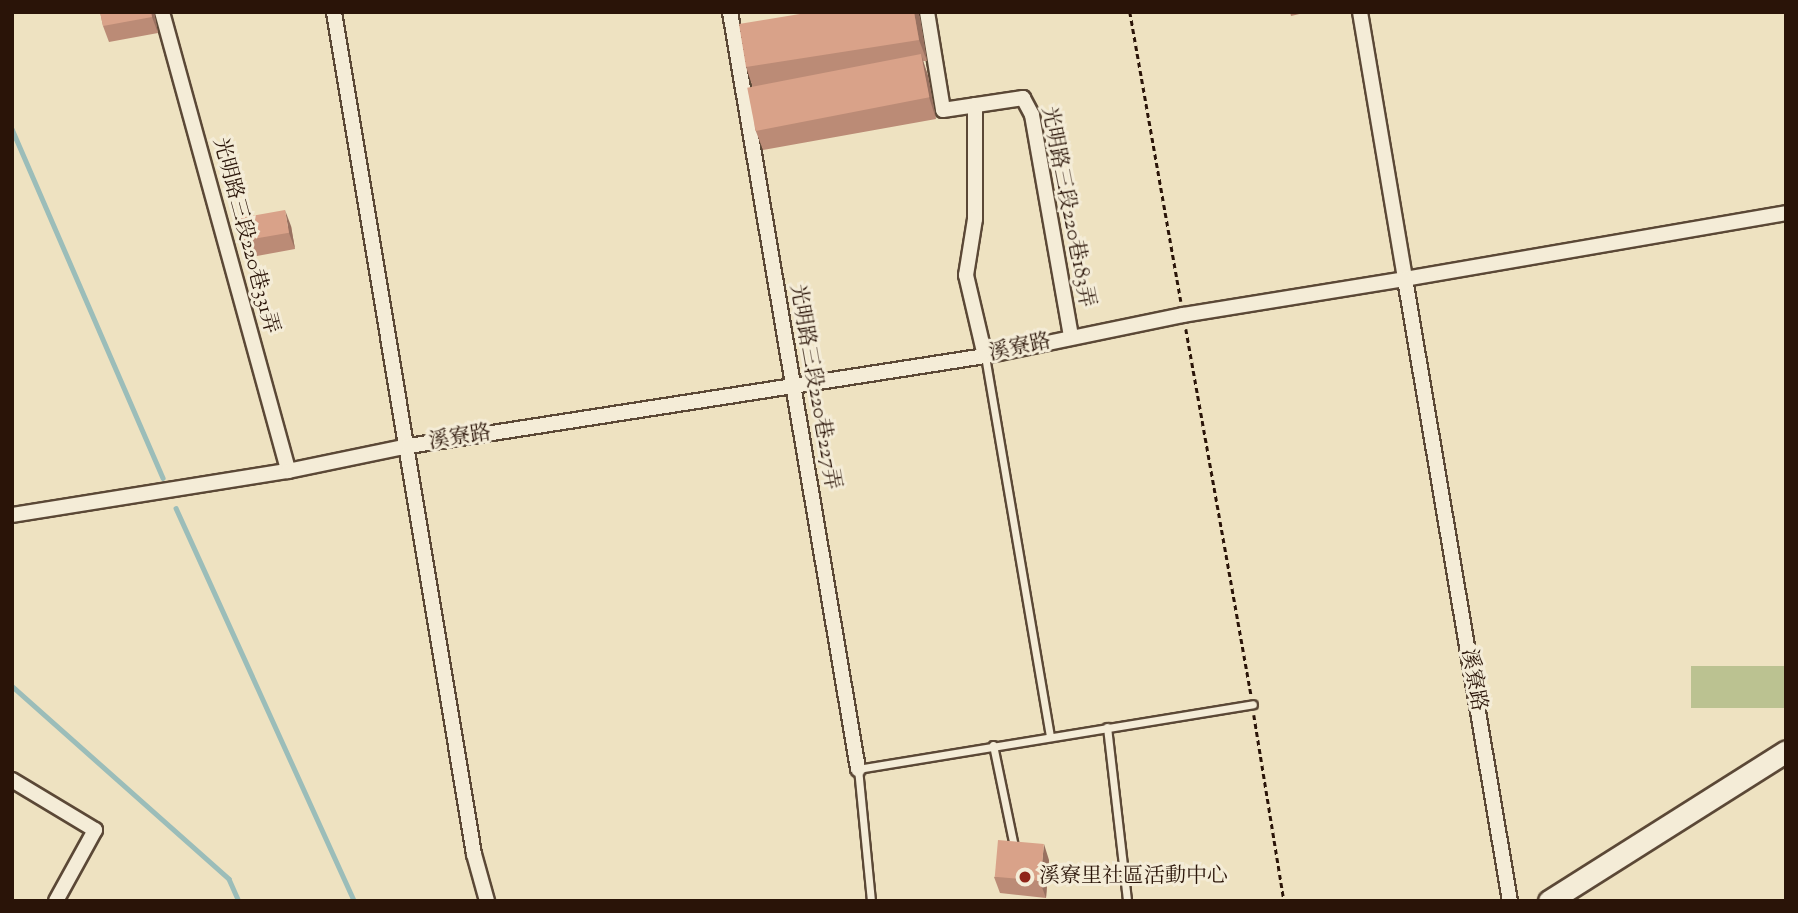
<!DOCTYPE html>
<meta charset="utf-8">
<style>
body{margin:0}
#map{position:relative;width:1798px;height:913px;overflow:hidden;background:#eee2c1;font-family:"Sorts Mill Goudy","Noto Serif TC",serif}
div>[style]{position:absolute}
.green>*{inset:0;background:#bbc291;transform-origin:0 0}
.stream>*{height:4.5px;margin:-2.25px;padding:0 2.25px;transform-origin:2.25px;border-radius:2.25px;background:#9bbdb9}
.path>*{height:2.5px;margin-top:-1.25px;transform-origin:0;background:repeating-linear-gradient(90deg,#2a1408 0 5px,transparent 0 8.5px)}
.roads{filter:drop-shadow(2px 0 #5b4836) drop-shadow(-2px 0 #5b4836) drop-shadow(0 2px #5b4836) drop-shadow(0 -2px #5b4836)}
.lane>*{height:7px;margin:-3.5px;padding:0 3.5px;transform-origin:3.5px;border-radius:3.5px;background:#f4ecd7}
.street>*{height:14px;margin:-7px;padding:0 7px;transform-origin:7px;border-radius:7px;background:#f4ecd7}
.secondary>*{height:21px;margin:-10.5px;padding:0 10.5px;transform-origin:10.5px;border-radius:10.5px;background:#f4ecd7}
.wall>*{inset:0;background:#bb8b76}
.shaded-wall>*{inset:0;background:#987160}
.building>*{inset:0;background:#d9a289;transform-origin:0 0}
.dots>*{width:19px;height:19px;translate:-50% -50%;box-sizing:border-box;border:4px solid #f4ecd7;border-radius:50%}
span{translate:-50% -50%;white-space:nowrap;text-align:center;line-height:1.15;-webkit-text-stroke:6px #f4ecd7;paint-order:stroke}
.street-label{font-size:21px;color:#2a1408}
.poi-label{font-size:21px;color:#2a1408}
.left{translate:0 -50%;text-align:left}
.frame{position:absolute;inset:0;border:14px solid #2a1408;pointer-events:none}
</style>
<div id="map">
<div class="green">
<i style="left:1786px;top:666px;width:42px;height:95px;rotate:90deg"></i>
</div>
<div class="stream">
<i style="left:12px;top:129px;width:380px;rotate:66.6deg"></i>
<i style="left:176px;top:508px;width:431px;rotate:65.6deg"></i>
<i style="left:12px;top:686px;width:290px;rotate:41.6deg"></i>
<i style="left:229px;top:879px;width:24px;rotate:66deg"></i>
</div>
<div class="path">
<i style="left:1130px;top:12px;width:294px;rotate:80deg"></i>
<i style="left:1186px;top:329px;width:372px;rotate:79.9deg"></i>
<i style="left:1254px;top:715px;width:188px;rotate:80.8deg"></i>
</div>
<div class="roads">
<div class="lane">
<i style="left:985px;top:356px;width:386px;rotate:80.3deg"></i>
<i style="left:1107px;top:727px;width:175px;rotate:83.4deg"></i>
<i style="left:993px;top:745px;width:108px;rotate:78.3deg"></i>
<i style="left:871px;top:901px;width:133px;rotate:-95.6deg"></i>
<i style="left:858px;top:769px;width:400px;rotate:-9.3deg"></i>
</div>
<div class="street">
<i style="left:162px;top:12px;width:476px;rotate:74.6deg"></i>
<i style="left:334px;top:12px;width:854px;rotate:80.56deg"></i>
<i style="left:474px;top:854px;width:49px;rotate:74.5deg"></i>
<i style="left:730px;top:12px;width:768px;rotate:80.4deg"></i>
<i style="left:927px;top:12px;width:99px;rotate:80.7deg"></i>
<i style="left:943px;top:110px;width:81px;rotate:-8.5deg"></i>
<i style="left:1023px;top:98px;width:19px;rotate:62deg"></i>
<i style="left:1032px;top:115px;width:225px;rotate:80deg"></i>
<i style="left:1360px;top:12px;width:271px;rotate:80.4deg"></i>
<i style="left:1405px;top:279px;width:387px;rotate:-9.8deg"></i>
<i style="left:975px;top:105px;width:114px;rotate:90deg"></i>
<i style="left:975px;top:219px;width:57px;rotate:99.1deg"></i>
<i style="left:966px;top:275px;width:83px;rotate:76.8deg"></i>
<i style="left:12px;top:515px;width:279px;rotate:-9.1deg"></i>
<i style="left:288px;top:471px;width:124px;rotate:-11.7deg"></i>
<i style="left:409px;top:446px;width:583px;rotate:-8.88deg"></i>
<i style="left:985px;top:356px;width:202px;rotate:-11.7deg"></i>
<i style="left:1183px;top:315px;width:225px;rotate:-9.2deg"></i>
<i style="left:1405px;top:279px;width:631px;rotate:80.42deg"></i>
<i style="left:12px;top:780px;width:97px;rotate:31.1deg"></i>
<i style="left:95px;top:830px;width:81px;rotate:118.8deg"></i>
</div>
<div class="secondary">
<i style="left:1549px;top:901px;width:280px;rotate:-32.3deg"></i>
</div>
</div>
<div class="wall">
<i style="clip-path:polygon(100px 12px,154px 12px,158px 33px,109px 42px,103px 26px)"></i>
<i style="clip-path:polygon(812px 12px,918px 12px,920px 18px,927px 61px,923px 61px,928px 76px,936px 119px,763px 150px,755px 129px,752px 85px,746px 67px)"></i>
<i style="clip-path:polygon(1290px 12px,1308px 12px,1291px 16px)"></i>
<i style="clip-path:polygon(291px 226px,295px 249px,246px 258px,240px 242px)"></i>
<i style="clip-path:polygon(1049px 860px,1046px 898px,1000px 893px,994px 877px)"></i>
</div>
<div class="shaded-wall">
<i style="clip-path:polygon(151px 12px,154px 12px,158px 33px,152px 17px)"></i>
<i style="clip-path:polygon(914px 12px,918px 12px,920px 18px,927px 61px,919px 40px)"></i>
<i style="clip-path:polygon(921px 54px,928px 76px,936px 119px,929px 97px)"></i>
<i style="clip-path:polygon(285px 210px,291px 226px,295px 249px,289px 233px)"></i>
<i style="clip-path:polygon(1044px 844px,1049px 860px,1046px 898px,1040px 882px)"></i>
</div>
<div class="building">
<i style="clip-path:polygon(100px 12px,151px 12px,152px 17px,103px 26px)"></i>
<i style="clip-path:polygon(812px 12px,914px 12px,919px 40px,746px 67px,739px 24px)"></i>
<i style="left:921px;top:54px;width:44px;height:177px;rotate:79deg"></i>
<i style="left:285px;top:210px;width:23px;height:50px;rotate:80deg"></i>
<i style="left:998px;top:840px;width:46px;height:37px;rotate:5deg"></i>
</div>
<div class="dots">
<i style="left:1025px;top:877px;background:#8f2418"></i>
</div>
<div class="street-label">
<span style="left:1067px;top:207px;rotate:79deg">光明路三段220巷183弄</span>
<span style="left:245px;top:236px;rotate:75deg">光明路三段220巷331弄</span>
<span style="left:1020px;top:348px;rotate:-12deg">溪寮路</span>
<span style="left:814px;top:387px;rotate:80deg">光明路三段220巷227弄</span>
<span style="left:460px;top:438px;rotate:-9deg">溪寮路</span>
<span style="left:1473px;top:680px;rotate:80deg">溪寮路</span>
</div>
<div class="poi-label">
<span class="left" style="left:1039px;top:877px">溪寮里社區活動中心</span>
</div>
<div class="frame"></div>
</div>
